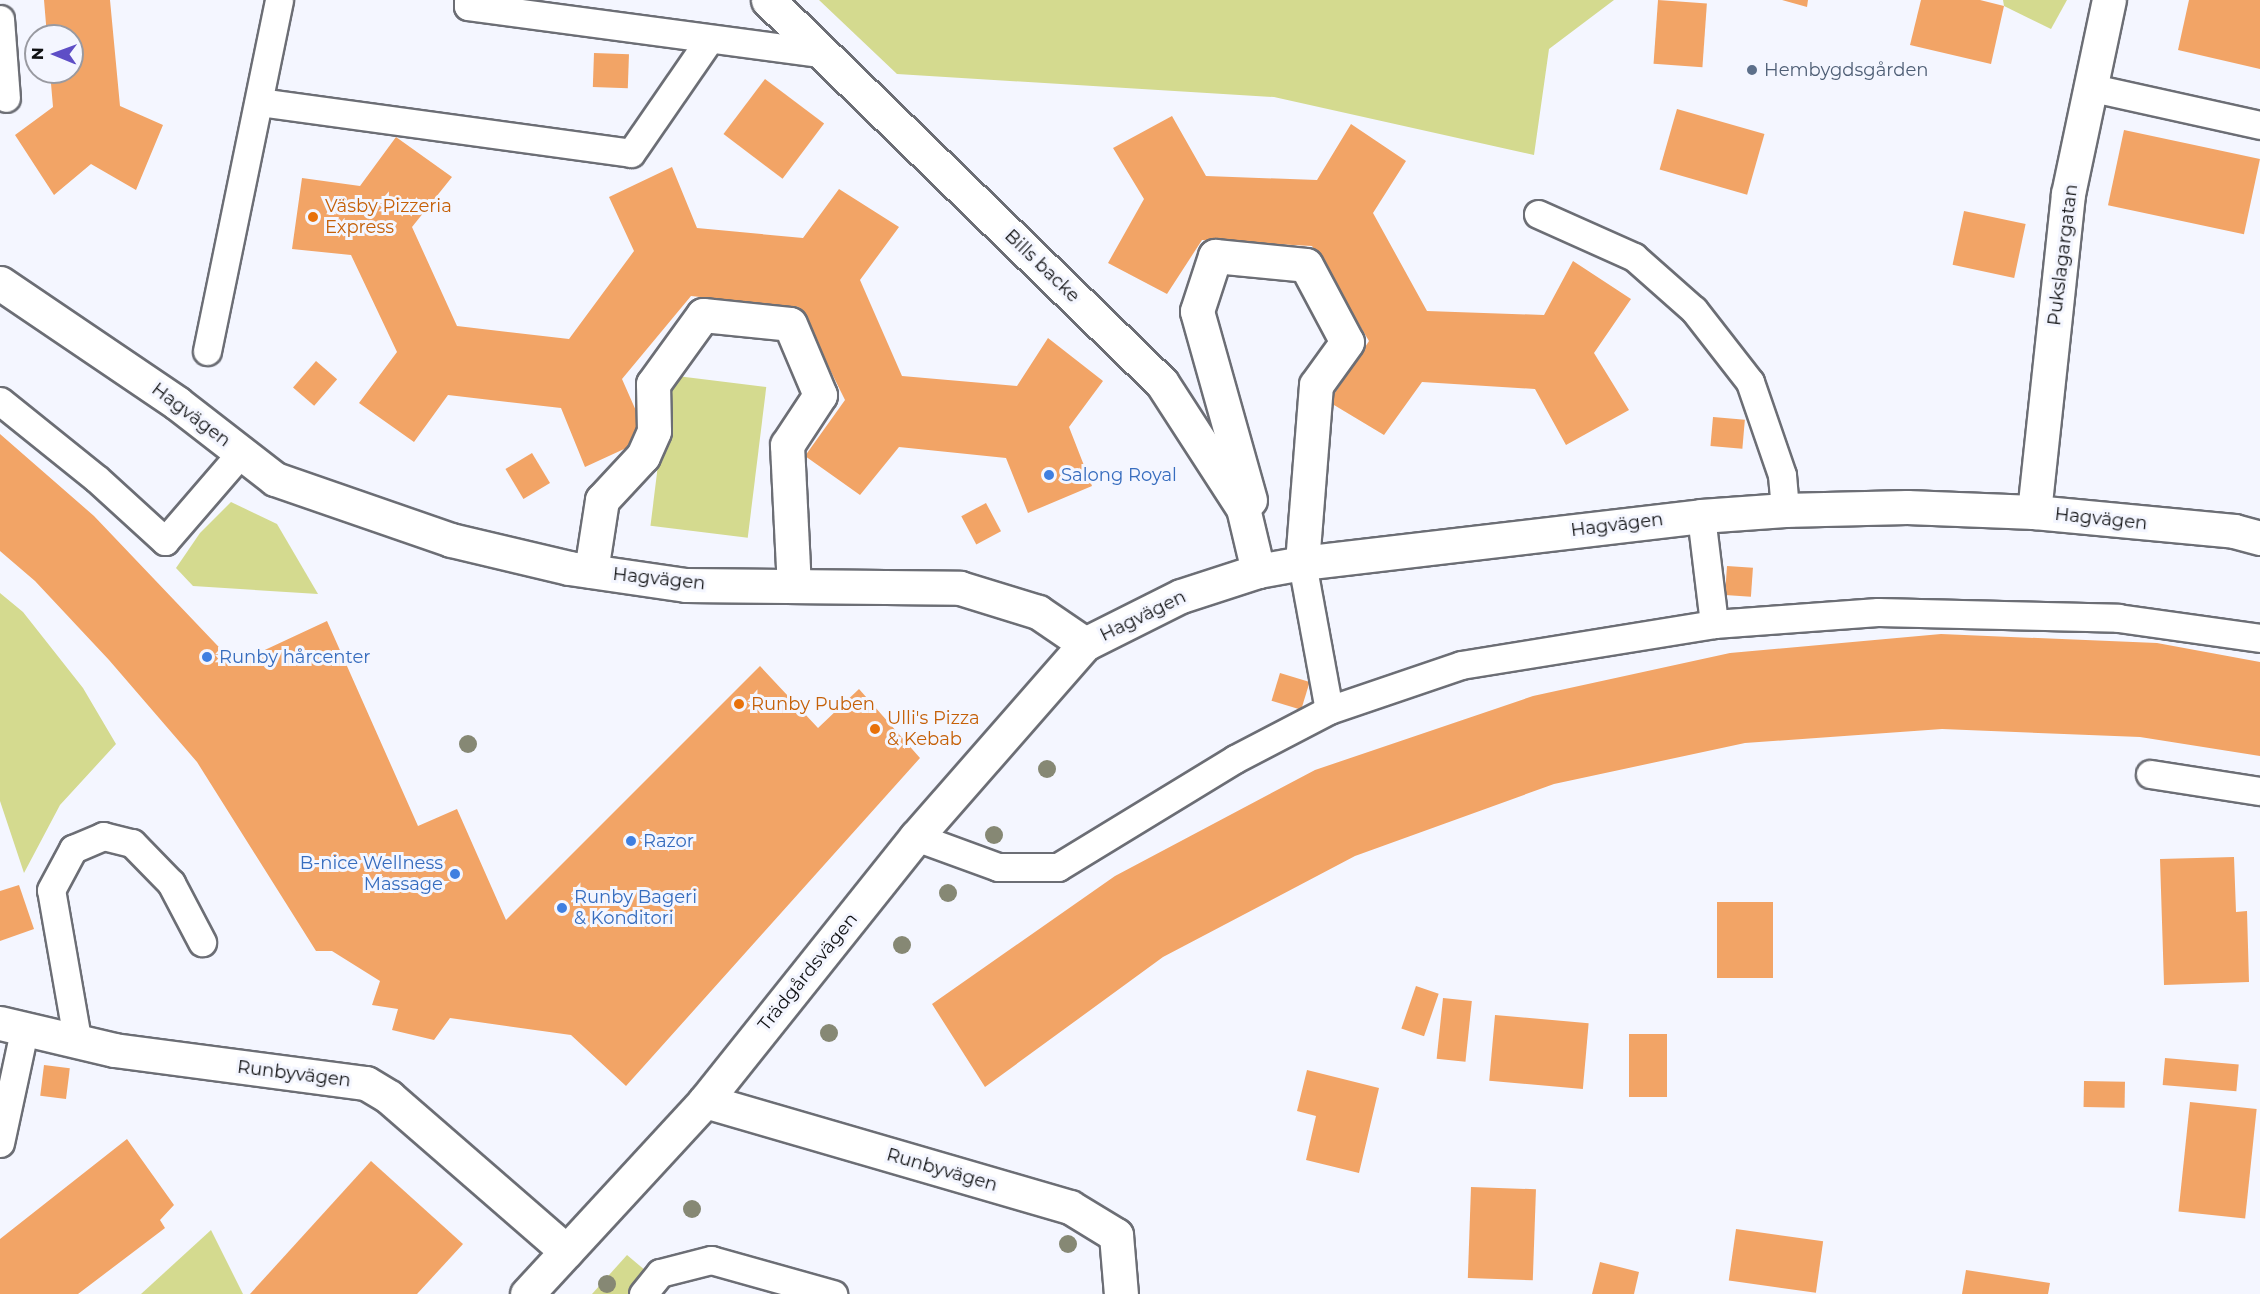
<!DOCTYPE html>
<meta charset="utf-8">
<style>
body{margin:0}
#map{position:relative;width:2260px;height:1294px;overflow:hidden;background:#f4f6ff;font-family:Montserrat,sans-serif}
div>[style]{position:absolute}
.green>*{inset:0;background:#d4da8f;transform-origin:0 0}
.building>*{inset:0;background:#f2a466;transform-origin:0 0}
.roads{filter:drop-shadow(2px 0 #6c6e75) drop-shadow(-2px 0 #6c6e75) drop-shadow(0 2px #6c6e75) drop-shadow(0 -2px #6c6e75)}
.lane>*{height:27px;margin:-13.5px;padding:0 13.5px;transform-origin:13.5px;border-radius:13.5px;background:#fff}
.street>*{height:33px;margin:-16.5px;padding:0 16.5px;transform-origin:16.5px;border-radius:16.5px;background:#fff}
.trees>*{width:18px;height:18px;margin:-9px;border-radius:50%;background:#868874}
.dots>*{width:16px;height:16px;translate:-50% -50%;box-sizing:border-box;border:3px solid #f4f6ff;border-radius:50%}
span{translate:-50% -50%;white-space:nowrap;text-align:center;line-height:1.15;-webkit-text-stroke:6px #f4f6ff;paint-order:stroke}
.service-label{font-size:18px;color:#4e5e75}
.left{translate:0 -50%;text-align:left}
.food-label{font-size:18px;color:#c56008}
.street-label{font-size:18px;color:#101113}
.shop-label{font-size:18px;color:#366cbe}
.right{translate:-100% -50%;text-align:right}
.north{position:absolute;left:24px;top:24px;width:60px;height:60px;box-sizing:border-box;background:#f4f6ff;border:2px solid #999aa1;border-radius:50%;rotate:271deg;font-size:16px;font-weight:700;line-height:24px;text-align:center;color:#101113}
.north::after{content:'';display:block;margin:auto;width:21px;height:27px;background:#5e4ec6;clip-path:polygon(50% 0,100% 100%,50% 72%,0 100%)}
</style>
<div id="map">
<div class="green">
<i style="clip-path:polygon(819px 0,1614px 0,1549px 49px,1534px 155px,1274px 97px,897px 74px)"></i>
<i style="clip-path:polygon(2003px 0,2067px 0,2051px 29px,2004px 6px)"></i>
<i style="left:669px;top:375px;width:98px;height:152px;rotate:7deg"></i>
<i style="clip-path:polygon(231px 502px,277px 524px,318px 594px,193px 586px,176px 568px,200px 533px)"></i>
<i style="clip-path:polygon(0 593px,23px 612px,83px 688px,116px 744px,60px 805px,24px 873px,0 801px)"></i>
<i style="clip-path:polygon(211px 1230px,243px 1294px,141px 1294px)"></i>
<i style="clip-path:polygon(627px 1255px,652px 1276px,639px 1294px,592px 1294px)"></i>
</div>
<div class="building">
<i style="clip-path:polygon(44px 0,110px 0,120px 106px,163px 125px,136px 190px,91px 164px,54px 195px,15px 135px,53px 107px,50px 72px,72px 72px,72px 36px,47px 36px)"></i>
<i style="left:1658px;top:0;width:49px;height:64px;rotate:4deg"></i>
<i style="clip-path:polygon(1782px 0,1808px 0,1807px 7px)"></i>
<i style="clip-path:polygon(1921px 0,1980px 0,2004px 6px,1991px 64px,1910px 45px)"></i>
<i style="clip-path:polygon(2189px 0,2260px 0,2260px 69px,2178px 50px)"></i>
<i style="left:594px;top:53px;width:35px;height:34px;rotate:2deg"></i>
<i style="left:765px;top:79px;width:74px;height:69px;rotate:37deg"></i>
<i style="left:1677px;top:109px;width:91px;height:63px;rotate:16deg"></i>
<i style="clip-path:polygon(1172px 116px,1206px 176px,1317px 180px,1351px 124px,1406px 161px,1373px 213px,1427px 311px,1544px 315px,1573px 261px,1631px 299px,1594px 353px,1629px 410px,1566px 445px,1535px 389px,1422px 382px,1384px 435px,1329px 402px,1369px 341px,1312px 246px,1202px 240px,1167px 294px,1108px 263px,1144px 199px,1113px 148px)"></i>
<i style="left:2124px;top:130px;width:139px;height:77px;rotate:12deg"></i>
<i style="clip-path:polygon(396px 137px,452px 177px,412px 227px,457px 326px,569px 339px,634px 251px,609px 197px,672px 167px,697px 228px,803px 238px,839px 189px,899px 227px,860px 280px,902px 376px,1017px 386px,1048px 338px,1103px 381px,1069px 427px,1092px 486px,1028px 513px,1006px 458px,899px 447px,860px 495px,805px 456px,845px 400px,799px 307px,691px 296px,622px 379px,648px 438px,585px 467px,561px 408px,448px 395px,414px 442px,359px 403px,397px 352px,351px 255px,292px 249px,302px 178px,360px 186px)"></i>
<i style="left:1964px;top:211px;width:63px;height:55px;rotate:12deg"></i>
<i style="left:316px;top:361px;width:28px;height:35px;rotate:41deg"></i>
<i style="left:1713px;top:417px;width:32px;height:29px;rotate:5deg"></i>
<i style="clip-path:polygon(0 434px,94px 516px,235px 664px,327px 621px,418px 826px,457px 809px,506px 920px,760px 666px,818px 728px,859px 689px,920px 758px,626px 1086px,571px 1035px,450px 1018px,434px 1040px,392px 1030px,398px 1009px,372px 1005px,380px 981px,332px 951px,316px 951px,197px 762px,109px 660px,35px 581px,0 551px)"></i>
<i style="left:532px;top:453px;width:35px;height:31px;rotate:59deg"></i>
<i style="left:986px;top:503px;width:32px;height:28px;rotate:62deg"></i>
<i style="left:1727px;top:566px;width:26px;height:29px;rotate:4deg"></i>
<i style="clip-path:polygon(1941px 634px,2157px 643px,2260px 662px,2260px 756px,2140px 737px,1942px 729px,1745px 743px,1554px 784px,1355px 856px,1163px 957px,985px 1087px,932px 1004px,1115px 876px,1315px 770px,1533px 696px,1730px 653px)"></i>
<i style="left:1280px;top:673px;width:31px;height:29px;rotate:17deg"></i>
<i style="clip-path:polygon(2234px 857px,2236px 912px,2247px 911px,2249px 982px,2164px 985px,2160px 859px)"></i>
<i style="clip-path:polygon(19px 885px,34px 929px,0 941px,0 891px)"></i>
<i style="left:1717px;top:902px;width:56px;height:76px"></i>
<i style="left:1416px;top:986px;width:24px;height:45px;rotate:19deg"></i>
<i style="left:1443px;top:998px;width:29px;height:61px;rotate:6deg"></i>
<i style="left:1495px;top:1015px;width:94px;height:66px;rotate:5deg"></i>
<i style="left:1629px;top:1034px;width:38px;height:63px"></i>
<i style="left:2165px;top:1058px;width:74px;height:27px;rotate:5deg"></i>
<i style="left:44px;top:1065px;width:26px;height:31px;rotate:7deg"></i>
<i style="clip-path:polygon(1307px 1070px,1379px 1088px,1359px 1173px,1306px 1160px,1316px 1116px,1297px 1111px)"></i>
<i style="left:2084px;top:1081px;width:41px;height:26px;rotate:1deg"></i>
<i style="left:2190px;top:1102px;width:67px;height:110px;rotate:6deg"></i>
<i style="clip-path:polygon(127px 1139px,174px 1205px,160px 1220px,165px 1228px,78px 1294px,0 1294px,0 1239px)"></i>
<i style="clip-path:polygon(371px 1161px,463px 1244px,417px 1294px,250px 1294px)"></i>
<i style="left:1471px;top:1187px;width:65px;height:91px;rotate:2deg"></i>
<i style="left:1736px;top:1229px;width:88px;height:52px;rotate:8deg"></i>
<i style="clip-path:polygon(1600px 1262px,1639px 1272px,1634px 1294px,1592px 1294px)"></i>
<i style="clip-path:polygon(1966px 1270px,2050px 1283px,2048px 1294px,1962px 1294px)"></i>
</div>
<div class="roads">
<div class="lane">
<i style="left:468px;top:0;width:6px;rotate:90deg"></i>
<i style="left:468px;top:6px;width:361px;rotate:7.6deg"></i>
<i style="left:0;top:19px;width:79px;rotate:85.7deg"></i>
<i style="left:2093px;top:88px;width:171px;rotate:12.5deg"></i>
<i style="left:259px;top:102px;width:375px;rotate:7.8deg"></i>
<i style="left:631px;top:153px;width:137px;rotate:-55.4deg"></i>
<i style="left:1538px;top:214px;width:105px;rotate:24.1deg"></i>
<i style="left:1634px;top:257px;width:80px;rotate:41.5deg"></i>
<i style="left:1694px;top:310px;width:91px;rotate:52.1deg"></i>
<i style="left:1750px;top:382px;width:98px;rotate:71deg"></i>
<i style="left:1782px;top:475px;width:35px;rotate:85deg"></i>
<i style="left:207px;top:351px;width:358px;rotate:-78.4deg"></i>
<i style="left:0;top:401px;width:124px;rotate:38.8deg"></i>
<i style="left:97px;top:479px;width:92px;rotate:42.4deg"></i>
<i style="left:165px;top:541px;width:116px;rotate:-49.2deg"></i>
<i style="left:1701px;top:516px;width:109px;rotate:83.1deg"></i>
<i style="left:1302px;top:563px;width:149px;rotate:79.6deg"></i>
<i style="left:2150px;top:774px;width:111px;rotate:8.8deg"></i>
<i style="left:916px;top:837px;width:87px;rotate:20.1deg"></i>
<i style="left:998px;top:867px;width:60px"></i>
<i style="left:1058px;top:867px;width:207px;rotate:-31.4deg"></i>
<i style="left:1235px;top:759px;width:106px;rotate:-27.5deg"></i>
<i style="left:1329px;top:710px;width:139px;rotate:-18.8deg"></i>
<i style="left:1461px;top:665px;width:256px;rotate:-9.2deg"></i>
<i style="left:1714px;top:624px;width:164px;rotate:-4.2deg"></i>
<i style="left:1878px;top:612px;width:240px;rotate:1.4deg"></i>
<i style="left:2118px;top:618px;width:143px;rotate:8deg"></i>
<i style="left:78px;top:1044px;width:156px;rotate:-99.9deg"></i>
<i style="left:51px;top:890px;width:47px;rotate:-61.8deg"></i>
<i style="left:73px;top:849px;width:33px;rotate:-23deg"></i>
<i style="left:103px;top:836px;width:30px;rotate:14deg"></i>
<i style="left:132px;top:843px;width:56px;rotate:45.7deg"></i>
<i style="left:171px;top:883px;width:67px;rotate:62.3deg"></i>
<i style="left:0;top:1143px;width:115px;rotate:-77.9deg"></i>
<i style="left:643px;top:1294px;width:27px;rotate:-51deg"></i>
<i style="left:660px;top:1273px;width:53px;rotate:-14.3deg"></i>
<i style="left:711px;top:1260px;width:127px;rotate:15.6deg"></i>
</div>
<div class="street">
<i style="left:768px;top:0;width:549px;rotate:44.19deg"></i>
<i style="left:1162px;top:383px;width:149px;rotate:57.1deg"></i>
<i style="left:1243px;top:508px;width:65px;rotate:76.6deg"></i>
<i style="left:0;top:283px;width:214px;rotate:34.1deg"></i>
<i style="left:177px;top:403px;width:124px;rotate:37.8deg"></i>
<i style="left:275px;top:479px;width:186px;rotate:19.1deg"></i>
<i style="left:451px;top:540px;width:121px;rotate:13.3deg"></i>
<i style="left:569px;top:568px;width:118px;rotate:8.3deg"></i>
<i style="left:686px;top:585px;width:274px;rotate:0.6deg"></i>
<i style="left:960px;top:588px;width:82px;rotate:17.1deg"></i>
<i style="left:1038px;top:612px;width:57px;rotate:34.2deg"></i>
<i style="left:1250px;top:500px;width:196px;rotate:-105.7deg"></i>
<i style="left:1197px;top:311px;width:58px;rotate:-71.9deg"></i>
<i style="left:1215px;top:256px;width:91px;rotate:5.6deg"></i>
<i style="left:1306px;top:265px;width:87px;rotate:62deg"></i>
<i style="left:1347px;top:342px;width:53px;rotate:125.8deg"></i>
<i style="left:1316px;top:385px;width:179px;rotate:94.5deg"></i>
<i style="left:2034px;top:512px;width:320px;rotate:-83.9deg"></i>
<i style="left:2068px;top:194px;width:198px;rotate:-78.1deg"></i>
<i style="left:591px;top:571px;width:72px;rotate:-81.2deg"></i>
<i style="left:602px;top:500px;width:60px;rotate:-47deg"></i>
<i style="left:643px;top:456px;width:27px;rotate:-66deg"></i>
<i style="left:654px;top:431px;width:47px;rotate:-91.2deg"></i>
<i style="left:653px;top:384px;width:85px;rotate:-54.1deg"></i>
<i style="left:703px;top:315px;width:87px;rotate:5.9deg"></i>
<i style="left:790px;top:324px;width:77px;rotate:67.1deg"></i>
<i style="left:820px;top:395px;width:60px;rotate:123.4deg"></i>
<i style="left:787px;top:445px;width:141px;rotate:87.2deg"></i>
<i style="left:0;top:1023px;width:117px;rotate:13.3deg"></i>
<i style="left:114px;top:1050px;width:254px;rotate:7.5deg"></i>
<i style="left:366px;top:1083px;width:27px;rotate:31deg"></i>
<i style="left:389px;top:1097px;width:235px;rotate:41deg"></i>
<i style="left:705px;top:1101px;width:380px;rotate:16.2deg"></i>
<i style="left:1070px;top:1207px;width:54px;rotate:31.3deg"></i>
<i style="left:1116px;top:1235px;width:59px;rotate:85.2deg"></i>
<i style="left:527px;top:1294px;width:263px;rotate:-47.3deg"></i>
<i style="left:705px;top:1101px;width:338px;rotate:-51.4deg"></i>
<i style="left:916px;top:837px;width:257px;rotate:-48.8deg"></i>
<i style="left:1085px;top:644px;width:107px;rotate:-26.6deg"></i>
<i style="left:1181px;top:596px;width:81px;rotate:-18deg"></i>
<i style="left:1258px;top:571px;width:45px;rotate:-10.3deg"></i>
<i style="left:1302px;top:563px;width:402px;rotate:-6.7deg"></i>
<i style="left:1701px;top:516px;width:84px;rotate:-4.1deg"></i>
<i style="left:1785px;top:510px;width:122px;rotate:-1.4deg"></i>
<i style="left:1907px;top:507px;width:127px;rotate:2.3deg"></i>
<i style="left:2034px;top:512px;width:201px;rotate:5.4deg"></i>
<i style="left:2234px;top:531px;width:27px;rotate:15deg"></i>
</div>
</div>
<div class="trees">
<i style="left:468px;top:744px"></i>
<i style="left:1047px;top:769px"></i>
<i style="left:994px;top:835px"></i>
<i style="left:948px;top:893px"></i>
<i style="left:902px;top:945px"></i>
<i style="left:829px;top:1033px"></i>
<i style="left:692px;top:1209px"></i>
<i style="left:1068px;top:1244px"></i>
<i style="left:607px;top:1284px"></i>
</div>
<div class="dots">
<i style="left:1752px;top:70px;background:#5c6f8a"></i>
<i style="left:313px;top:217px;background:#e8710a"></i>
<i style="left:1049px;top:475px;background:#3f7fe0"></i>
<i style="left:207px;top:657px;background:#3f7fe0"></i>
<i style="left:739px;top:704px;background:#e8710a"></i>
<i style="left:875px;top:729px;background:#e8710a"></i>
<i style="left:631px;top:841px;background:#3f7fe0"></i>
<i style="left:455px;top:874px;background:#3f7fe0"></i>
<i style="left:562px;top:908px;background:#3f7fe0"></i>
</div>
<div class="service-label">
<span class="left" style="left:1764px;top:70px">Hembygdsgården</span>
</div>
<div class="food-label">
<span class="left" style="left:325px;top:217px">Väsby Pizzeria<br>Express</span>
<span class="left" style="left:751px;top:704px">Runby Puben</span>
<span class="left" style="left:887px;top:729px">Ulli's Pizza<br>&amp; Kebab</span>
</div>
<div class="street-label">
<span style="left:2063px;top:255px;rotate:-83deg">Pukslagargatan</span>
<span style="left:1042px;top:266px;rotate:44deg">Bills backe</span>
<span style="left:191px;top:415px;rotate:37deg">Hagvägen</span>
<span style="left:2101px;top:519px;rotate:6deg">Hagvägen</span>
<span style="left:1617px;top:525px;rotate:-7deg">Hagvägen</span>
<span style="left:659px;top:579px;rotate:6deg">Hagvägen</span>
<span style="left:1143px;top:616px;rotate:-26deg">Hagvägen</span>
<span style="left:808px;top:972px;rotate:-51deg">Trädgårdsvägen</span>
<span style="left:294px;top:1074px;rotate:7deg">Runbyvägen</span>
<span style="left:942px;top:1170px;rotate:16deg">Runbyvägen</span>
</div>
<div class="shop-label">
<span class="left" style="left:1061px;top:475px">Salong Royal</span>
<span class="left" style="left:219px;top:657px">Runby hårcenter</span>
<span class="left" style="left:643px;top:841px">Razor</span>
<span class="right" style="left:443px;top:874px">B-nice Wellness<br>Massage</span>
<span class="left" style="left:574px;top:908px">Runby Bageri<br>&amp; Konditori</span>
</div>
<div class="north">N</div>
</div>
